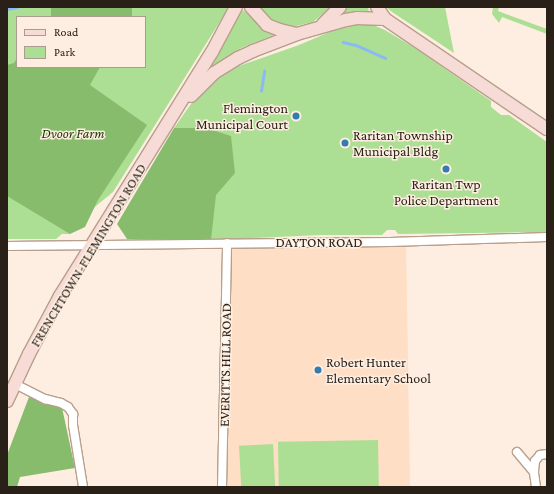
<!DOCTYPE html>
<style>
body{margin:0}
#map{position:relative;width:554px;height:494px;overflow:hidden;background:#feeee1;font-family:"Crimson Pro",serif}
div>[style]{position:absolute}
.built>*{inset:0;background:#fedec4}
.green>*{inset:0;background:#acdf93;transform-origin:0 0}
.forest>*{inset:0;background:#88bc6d;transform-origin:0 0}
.stream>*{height:2.5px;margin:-1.25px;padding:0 1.25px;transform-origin:1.25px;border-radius:1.25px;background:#8bb9f3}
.roads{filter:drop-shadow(1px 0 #b79f8c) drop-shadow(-1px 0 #b79f8c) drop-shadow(0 1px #b79f8c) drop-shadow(0 -1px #b79f8c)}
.street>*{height:8px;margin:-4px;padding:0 4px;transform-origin:4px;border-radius:4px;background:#fff}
.secondary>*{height:12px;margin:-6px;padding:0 6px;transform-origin:6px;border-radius:6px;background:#f7dbd6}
.dots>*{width:11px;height:11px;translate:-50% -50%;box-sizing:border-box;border:2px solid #feeee1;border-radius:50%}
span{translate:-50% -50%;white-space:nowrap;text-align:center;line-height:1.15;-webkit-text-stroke:3px #feeee1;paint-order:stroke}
.poi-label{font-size:14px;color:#292018}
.right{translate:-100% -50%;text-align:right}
.left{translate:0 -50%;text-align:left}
.park-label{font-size:14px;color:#153600;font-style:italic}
.street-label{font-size:14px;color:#292018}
.frame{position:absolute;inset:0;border:8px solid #292018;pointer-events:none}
.legend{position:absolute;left:16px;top:16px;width:130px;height:52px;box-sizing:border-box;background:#feeee1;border:1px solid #a99c91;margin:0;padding:5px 7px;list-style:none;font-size:12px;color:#292018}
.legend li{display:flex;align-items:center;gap:8px;height:20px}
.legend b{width:20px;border:1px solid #a99c91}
</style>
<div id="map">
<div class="built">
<i style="clip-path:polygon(406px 241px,410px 487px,225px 487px,230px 252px,239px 243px)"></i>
</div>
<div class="green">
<i style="clip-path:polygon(evenodd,7px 7px,229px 7px,113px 192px,68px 229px,70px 234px,62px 234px,56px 239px,7px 239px,7px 7px,17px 17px,145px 17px,145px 67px,17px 67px,17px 17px)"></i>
<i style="clip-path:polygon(257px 7px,331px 7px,313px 22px,292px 27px,271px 21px)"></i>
<i style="clip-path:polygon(347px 7px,368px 7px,369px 12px,344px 13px)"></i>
<i style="clip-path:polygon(386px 7px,445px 7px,454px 53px,392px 12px)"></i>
<i style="clip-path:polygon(493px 7px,499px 7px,498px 11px,547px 29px,547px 34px,502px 17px,499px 23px,492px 14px)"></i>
<i style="clip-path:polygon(243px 10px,274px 35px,241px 48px,205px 72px)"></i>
<i style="clip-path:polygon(366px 22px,385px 30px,415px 48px,491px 101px,491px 107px,501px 115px,509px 115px,547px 142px,547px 232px,398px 234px,395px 230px,387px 230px,382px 235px,321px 235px,211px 240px,174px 128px,198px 94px,213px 81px,230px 69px,299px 45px,339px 28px)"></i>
<i style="left:378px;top:440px;width:47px;height:100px;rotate:89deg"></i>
<i style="left:273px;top:444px;width:43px;height:34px;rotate:87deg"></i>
</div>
<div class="forest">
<i style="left:51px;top:7px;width:81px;height:12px"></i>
<i style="clip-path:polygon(17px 58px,17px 67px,100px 67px,90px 85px,147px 125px,98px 200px,85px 227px,70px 234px,7px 196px,7px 65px,14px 63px)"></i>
<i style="clip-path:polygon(174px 128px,206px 128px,231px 136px,235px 173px,216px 195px,211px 240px,127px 239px,117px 224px)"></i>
<i style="clip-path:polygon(29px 397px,61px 403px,75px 468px,20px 477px,17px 487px,7px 487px,7px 455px)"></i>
</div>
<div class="stream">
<i style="left:7px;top:9px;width:10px;rotate:-11deg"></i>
<i style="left:343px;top:42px;width:13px;rotate:13deg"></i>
<i style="left:356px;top:45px;width:32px;rotate:24deg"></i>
<i style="left:261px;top:91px;width:20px;rotate:-81deg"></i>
</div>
<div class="roads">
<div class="street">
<i style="left:7px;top:246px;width:383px;rotate:-0.6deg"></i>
<i style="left:390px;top:242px;width:157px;rotate:-1.8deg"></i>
<i style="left:15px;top:384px;width:34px;rotate:27deg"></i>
<i style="left:45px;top:399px;width:16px;rotate:14deg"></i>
<i style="left:61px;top:403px;width:8px;rotate:30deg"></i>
<i style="left:68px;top:407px;width:9px;rotate:54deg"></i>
<i style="left:73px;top:414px;width:11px;rotate:90deg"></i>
<i style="left:73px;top:425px;width:63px;rotate:80.8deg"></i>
<i style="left:517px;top:452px;width:26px;rotate:50deg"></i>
<i style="left:222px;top:487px;width:244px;rotate:-88.8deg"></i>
<i style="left:536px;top:487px;width:15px;rotate:-98deg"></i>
<i style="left:534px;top:472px;width:11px;rotate:-85deg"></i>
<i style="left:535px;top:461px;width:8px;rotate:-50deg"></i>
<i style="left:540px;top:455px;width:7px;rotate:-8deg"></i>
</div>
<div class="secondary">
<i style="left:251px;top:7px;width:24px;rotate:48deg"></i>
<i style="left:267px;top:25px;width:14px;rotate:21deg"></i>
<i style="left:280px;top:30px;width:16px;rotate:14deg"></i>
<i style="left:377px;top:7px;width:14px;rotate:56deg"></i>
<i style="left:385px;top:19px;width:196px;rotate:34.2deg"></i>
<i style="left:323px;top:24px;width:24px;rotate:-45deg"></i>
<i style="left:191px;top:96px;width:33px;rotate:-45deg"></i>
<i style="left:214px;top:73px;width:28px;rotate:-32deg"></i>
<i style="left:238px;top:58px;width:17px;rotate:-25deg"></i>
<i style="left:253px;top:51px;width:47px;rotate:-21.1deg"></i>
<i style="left:297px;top:34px;width:51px;rotate:-15.9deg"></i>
<i style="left:346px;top:20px;width:11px;rotate:-10deg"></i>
<i style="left:357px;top:18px;width:28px;rotate:2deg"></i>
<i style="left:7px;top:401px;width:52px;rotate:-64.9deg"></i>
<i style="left:29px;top:354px;width:66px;rotate:-61.9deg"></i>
<i style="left:60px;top:296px;width:287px;rotate:-58.1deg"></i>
<i style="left:212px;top:52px;width:51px;rotate:-61.9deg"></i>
</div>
</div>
<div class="dots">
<i style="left:296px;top:116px;background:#337cb0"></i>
<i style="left:345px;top:143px;background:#337cb0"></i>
<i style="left:446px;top:169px;background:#337cb0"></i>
<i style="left:318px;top:370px;background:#337cb0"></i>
</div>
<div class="poi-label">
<span class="right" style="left:288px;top:116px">Flemington<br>Municipal Court</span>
<span class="left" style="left:353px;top:143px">Raritan Township<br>Municipal Bldg</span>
<span style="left:446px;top:192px">Raritan Twp<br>Police Department</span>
<span class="left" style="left:326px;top:370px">Robert Hunter<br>Elementary School</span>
</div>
<div class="park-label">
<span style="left:73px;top:133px">Dvoor Farm</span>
</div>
<div class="street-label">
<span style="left:319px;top:242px">DAYTON ROAD</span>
<span style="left:88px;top:255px;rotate:-59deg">FRENCHTOWN-FLEMINGTON ROAD</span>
<span style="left:225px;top:365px;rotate:-89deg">EVERITTS HILL ROAD</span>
</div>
<div class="frame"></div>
<ul class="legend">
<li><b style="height:5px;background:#f7dbd6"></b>Road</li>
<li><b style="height:11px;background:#acdf93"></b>Park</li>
</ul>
</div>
